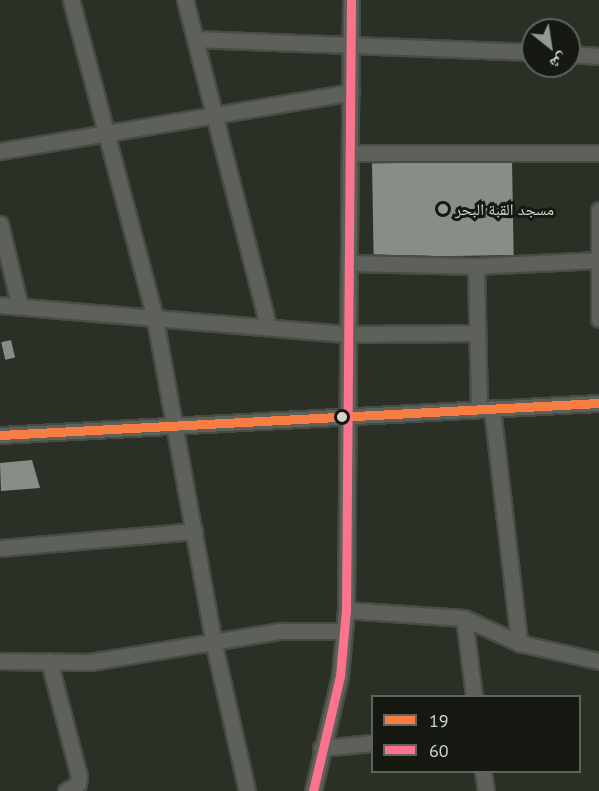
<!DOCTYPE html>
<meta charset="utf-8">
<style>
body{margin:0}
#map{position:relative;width:599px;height:791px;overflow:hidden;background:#2b3026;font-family:"PT Sans","Noto Naskh Arabic",sans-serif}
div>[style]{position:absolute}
.building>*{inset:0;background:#878e87;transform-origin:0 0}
.roads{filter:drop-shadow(2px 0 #484c44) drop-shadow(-2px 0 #484c44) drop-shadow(0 2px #484c44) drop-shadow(0 -2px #484c44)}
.minor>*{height:15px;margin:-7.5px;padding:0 7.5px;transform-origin:7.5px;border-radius:7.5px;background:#5e615b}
.bus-1>*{height:9px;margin:-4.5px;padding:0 4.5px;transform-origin:4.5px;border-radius:4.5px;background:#f77d43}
.bus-2>*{height:9px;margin:-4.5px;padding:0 4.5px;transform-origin:4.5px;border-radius:4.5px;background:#fc738d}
.dots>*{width:16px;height:16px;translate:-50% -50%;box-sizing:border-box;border:3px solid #151912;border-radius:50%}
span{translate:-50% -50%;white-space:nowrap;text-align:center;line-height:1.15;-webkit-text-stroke:6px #151912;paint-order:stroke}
.poi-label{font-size:16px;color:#cfd5cb}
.left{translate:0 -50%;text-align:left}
.legend{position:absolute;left:371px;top:695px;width:210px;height:78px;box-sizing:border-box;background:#151912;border:2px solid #5f645c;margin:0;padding:8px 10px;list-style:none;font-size:18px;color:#cfd5cb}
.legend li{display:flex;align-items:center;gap:12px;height:30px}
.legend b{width:30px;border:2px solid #5f645c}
.north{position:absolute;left:521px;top:18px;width:60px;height:60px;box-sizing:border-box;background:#151912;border:2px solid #5f645c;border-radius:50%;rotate:150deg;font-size:16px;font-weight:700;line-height:24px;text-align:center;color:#cfd5cb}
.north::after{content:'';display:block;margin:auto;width:21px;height:27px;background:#969b91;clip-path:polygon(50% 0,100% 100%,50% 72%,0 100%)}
</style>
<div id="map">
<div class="building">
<i style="left:512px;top:161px;width:94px;height:140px;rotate:89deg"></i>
<i style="left:11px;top:340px;width:18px;height:10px;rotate:77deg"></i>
<i style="clip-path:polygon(32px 460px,40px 488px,1px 491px,0 463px)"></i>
</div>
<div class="roads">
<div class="minor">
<i style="left:71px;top:0;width:325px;rotate:75.2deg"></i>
<i style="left:154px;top:314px;width:331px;rotate:79.7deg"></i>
<i style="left:213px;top:640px;width:155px;rotate:77.3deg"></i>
<i style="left:185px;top:0;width:335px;rotate:75.7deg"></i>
<i style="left:195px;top:39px;width:338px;rotate:2.2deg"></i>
<i style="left:569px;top:54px;width:30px;rotate:4deg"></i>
<i style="left:0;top:151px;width:356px;rotate:-9.5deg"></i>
<i style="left:351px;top:153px;width:248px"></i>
<i style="left:599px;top:210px;width:109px;rotate:90deg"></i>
<i style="left:0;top:224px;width:85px;rotate:76.5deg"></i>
<i style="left:350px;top:263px;width:126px;rotate:1.4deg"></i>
<i style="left:476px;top:266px;width:123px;rotate:-2.8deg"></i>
<i style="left:476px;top:266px;width:142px;rotate:88.8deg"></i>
<i style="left:0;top:305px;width:347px;rotate:4.8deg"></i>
<i style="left:346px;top:334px;width:131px;rotate:-0.4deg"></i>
<i style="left:492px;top:408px;width:237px;rotate:83.4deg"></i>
<i style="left:0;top:435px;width:600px;rotate:-3.06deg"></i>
<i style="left:0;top:548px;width:195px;rotate:-5deg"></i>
<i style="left:346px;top:610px;width:118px;rotate:3.9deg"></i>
<i style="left:464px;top:618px;width:79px;rotate:82.7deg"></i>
<i style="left:464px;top:618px;width:60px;rotate:24.4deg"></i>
<i style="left:519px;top:643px;width:82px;rotate:12.7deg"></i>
<i style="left:0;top:661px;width:90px;rotate:0.6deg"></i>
<i style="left:90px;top:662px;width:193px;rotate:-9.3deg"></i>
<i style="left:280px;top:631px;width:64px"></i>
<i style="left:49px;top:661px;width:119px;rotate:75.4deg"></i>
<i style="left:79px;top:776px;width:8px;rotate:97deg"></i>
<i style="left:78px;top:784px;width:14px;rotate:150deg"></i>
<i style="left:321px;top:748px;width:51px;rotate:-5.6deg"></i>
<i style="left:483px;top:772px;width:19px;rotate:81deg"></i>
<i style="left:313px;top:791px;width:118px;rotate:-76.8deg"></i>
<i style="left:340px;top:676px;width:66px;rotate:-84.8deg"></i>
<i style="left:346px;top:610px;width:610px;rotate:-89.53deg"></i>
</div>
</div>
<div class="bus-1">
<i style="left:0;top:435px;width:600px;rotate:-3.06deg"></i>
</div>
<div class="bus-2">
<i style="left:313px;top:791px;width:118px;rotate:-76.8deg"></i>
<i style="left:340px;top:676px;width:66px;rotate:-84.8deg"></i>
<i style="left:346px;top:610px;width:610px;rotate:-89.53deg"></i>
</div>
<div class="dots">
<i style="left:443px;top:209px;background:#969b91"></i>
<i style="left:342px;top:417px;background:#cfd5cb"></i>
</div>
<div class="poi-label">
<span class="left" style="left:455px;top:209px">مسجد القبة البحر</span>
</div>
<ul class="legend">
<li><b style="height:8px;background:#f77d43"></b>19</li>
<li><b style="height:8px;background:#fc738d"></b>60</li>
</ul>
<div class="north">ش</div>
</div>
